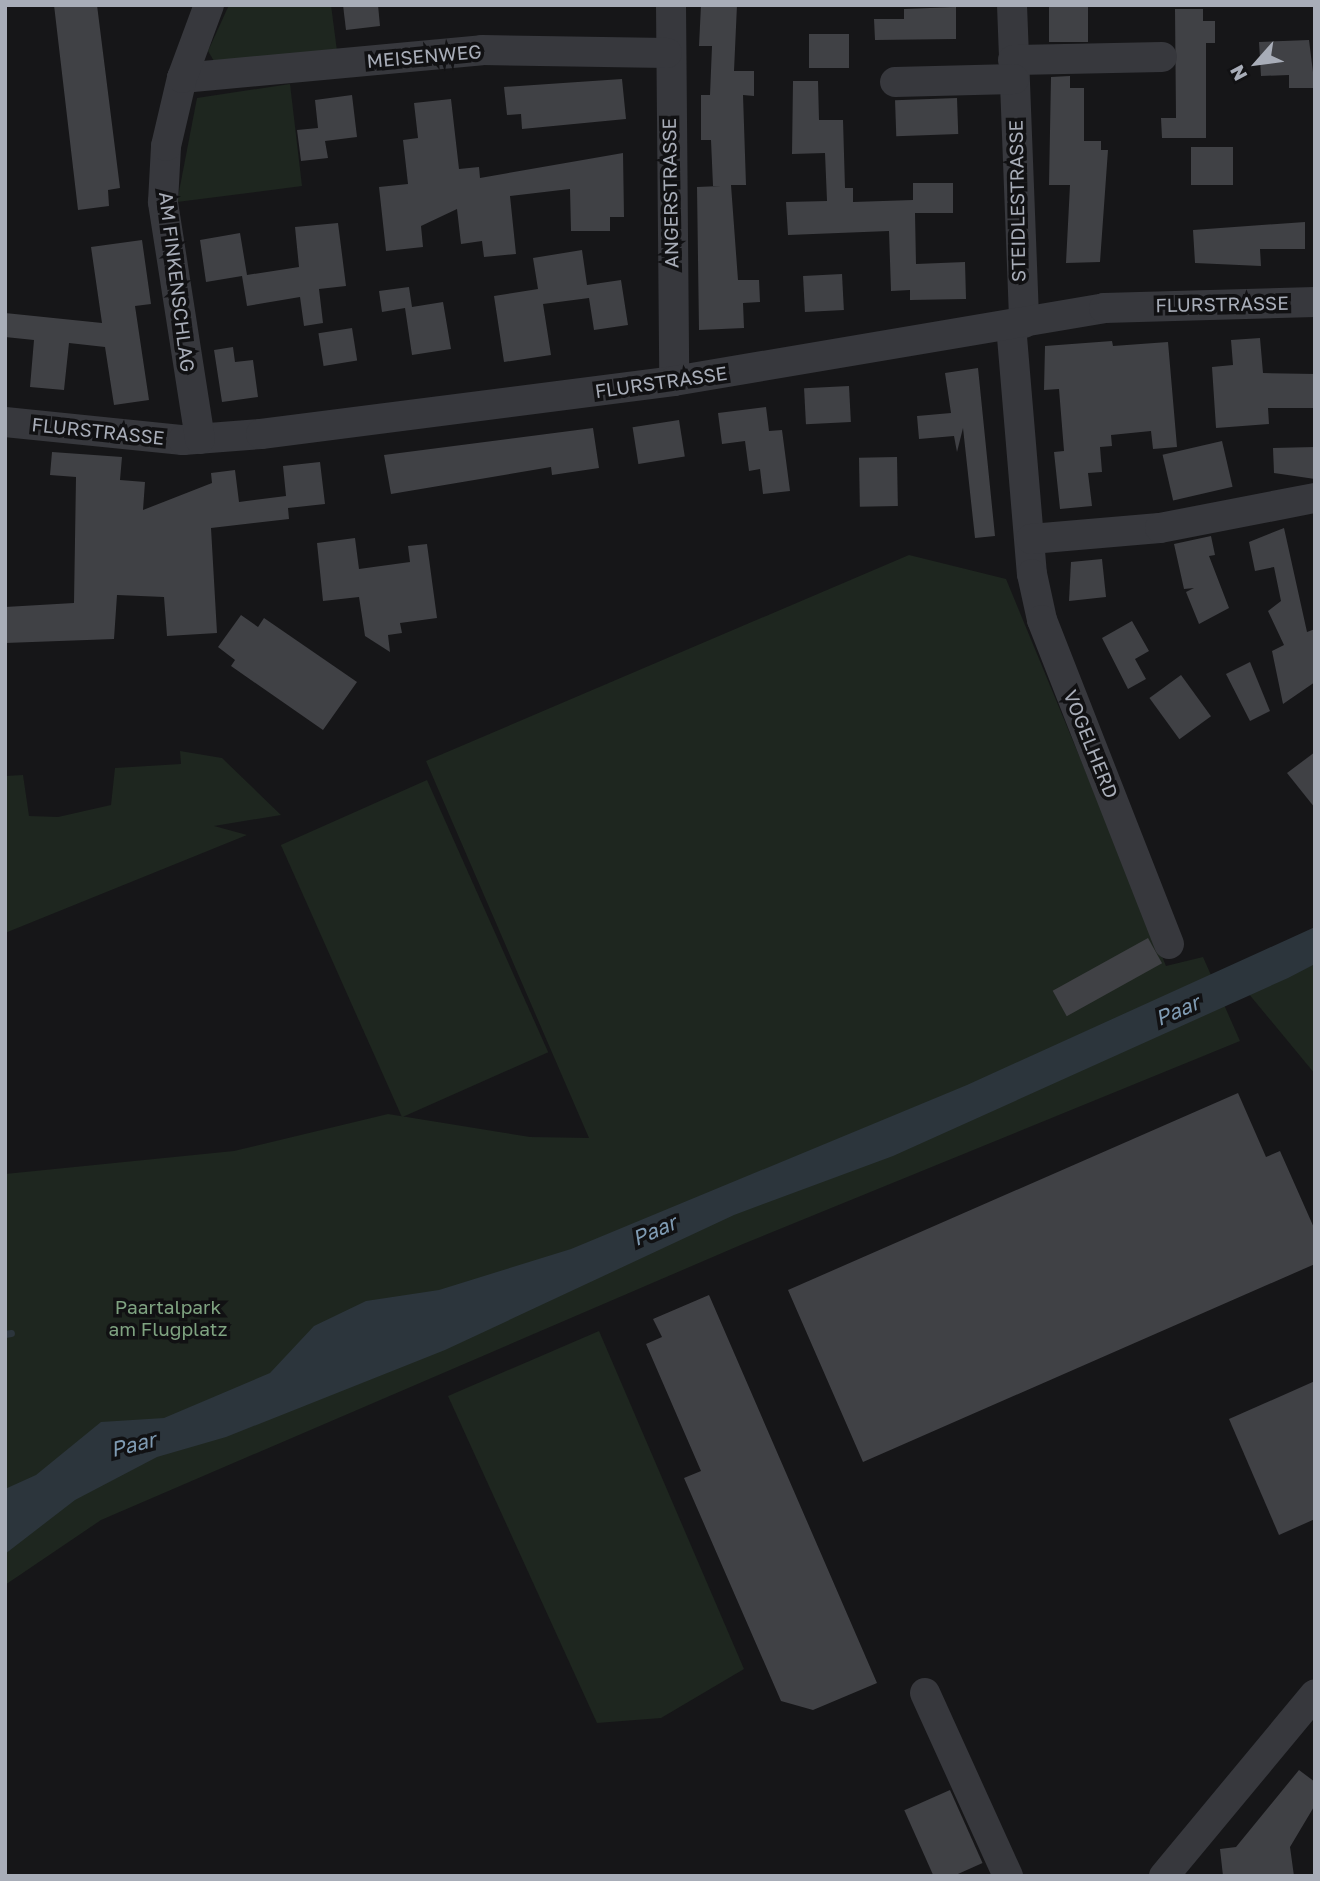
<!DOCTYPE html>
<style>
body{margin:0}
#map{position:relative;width:1320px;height:1881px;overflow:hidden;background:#161618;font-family:"Golos Text",sans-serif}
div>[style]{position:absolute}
.green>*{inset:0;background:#1e261f;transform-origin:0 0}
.water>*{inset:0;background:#2c353c}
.stream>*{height:7px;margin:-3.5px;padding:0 3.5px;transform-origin:3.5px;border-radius:3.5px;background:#2c353c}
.building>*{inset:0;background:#404145;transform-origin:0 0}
.street>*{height:30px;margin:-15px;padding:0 15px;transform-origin:15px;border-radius:15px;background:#37383d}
span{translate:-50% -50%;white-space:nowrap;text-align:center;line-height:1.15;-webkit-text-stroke:7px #111113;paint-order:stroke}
.street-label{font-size:19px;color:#a8adb8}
.park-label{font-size:19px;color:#7fa381}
.water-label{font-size:21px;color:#7f9bb3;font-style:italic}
.frame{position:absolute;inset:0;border:7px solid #a8adb8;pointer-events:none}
.north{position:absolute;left:1222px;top:28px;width:70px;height:70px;-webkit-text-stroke:5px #111113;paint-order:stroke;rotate:242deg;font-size:19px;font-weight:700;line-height:28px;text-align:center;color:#a8adb8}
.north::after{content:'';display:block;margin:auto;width:24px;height:32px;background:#a8adb8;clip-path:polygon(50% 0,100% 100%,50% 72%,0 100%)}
</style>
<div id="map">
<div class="green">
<i style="clip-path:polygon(229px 5px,331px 5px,337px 51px,214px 61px,208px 51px)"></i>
<i style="clip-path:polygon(290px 84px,302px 186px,177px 202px,197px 98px)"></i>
<i style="clip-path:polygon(909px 555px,1006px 579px,1166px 966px,1203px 957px,1240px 1041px,743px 1244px,101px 1520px,5px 1585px,5px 1174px,234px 1151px,388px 1114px,530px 1137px,589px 1138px,426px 761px)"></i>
<i style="clip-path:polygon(180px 751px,222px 758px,281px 815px,214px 826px,247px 835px,5px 933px,5px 776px,23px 775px,29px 816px,58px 817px,111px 805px,115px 768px,181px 764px)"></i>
<i style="left:427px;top:780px;width:298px;height:160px;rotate:66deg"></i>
<i style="clip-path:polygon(1315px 964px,1315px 1074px,1248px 993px)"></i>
<i style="clip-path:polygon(599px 1331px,744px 1669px,661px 1718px,597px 1723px,448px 1396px)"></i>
</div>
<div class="water">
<i style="clip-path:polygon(1315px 927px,1315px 964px,1288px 978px,893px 1156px,734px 1215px,445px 1350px,226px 1437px,157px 1457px,75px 1500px,5px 1554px,5px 1489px,36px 1475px,101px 1422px,164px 1418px,270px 1373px,314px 1326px,366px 1301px,439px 1290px,571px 1249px,967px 1085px)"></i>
</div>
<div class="stream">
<i style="left:5px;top:1334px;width:6px;rotate:-9deg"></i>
</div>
<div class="building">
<i style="clip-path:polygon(54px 5px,97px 5px,120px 188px,108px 190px,109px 206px,78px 210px)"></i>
<i style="clip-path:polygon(343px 5px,378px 5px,380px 26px,346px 30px)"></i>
<i style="clip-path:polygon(701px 5px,737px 5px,734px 71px,754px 71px,754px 96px,743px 95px,746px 185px,731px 185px,738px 280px,759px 280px,760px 302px,743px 303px,744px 328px,699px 330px,697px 187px,721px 186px,713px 186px,711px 140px,701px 140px,701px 95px,710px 95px,712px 46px,699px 46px)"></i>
<i style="left:1049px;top:5px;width:39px;height:37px"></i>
<i style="clip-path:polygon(956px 7px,956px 39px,875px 40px,874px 19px,904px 19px,904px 9px)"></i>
<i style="clip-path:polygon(1175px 9px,1203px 9px,1203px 21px,1215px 21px,1215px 43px,1206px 43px,1206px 138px,1162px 138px,1161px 118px,1176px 118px)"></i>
<i style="left:849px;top:34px;width:34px;height:40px;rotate:90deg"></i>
<i style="clip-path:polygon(1309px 40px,1315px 88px,1289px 88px,1289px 75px,1261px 76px,1259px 42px)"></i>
<i style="clip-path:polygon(1070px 76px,1070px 88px,1084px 88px,1084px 141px,1101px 141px,1101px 150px,1108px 150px,1100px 262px,1066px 263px,1070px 185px,1049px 185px,1051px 77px)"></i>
<i style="clip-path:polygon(622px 79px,626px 119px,522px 129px,521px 114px,507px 115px,504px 87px)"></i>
<i style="clip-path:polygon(793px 81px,818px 81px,819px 120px,843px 120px,845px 188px,853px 188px,853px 202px,913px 200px,913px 183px,953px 183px,953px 213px,915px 213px,916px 264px,965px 262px,966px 299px,910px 300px,910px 290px,891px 291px,889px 231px,788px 235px,786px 202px,827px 201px,825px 153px,792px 154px)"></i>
<i style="clip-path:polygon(352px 95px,357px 137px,325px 141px,328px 158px,301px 161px,297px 130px,318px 128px,315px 100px)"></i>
<i style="left:957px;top:98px;width:36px;height:62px;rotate:88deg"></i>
<i style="clip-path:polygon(451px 99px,459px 169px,479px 167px,480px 178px,623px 153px,624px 217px,610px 217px,610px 231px,571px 231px,570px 189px,510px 196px,516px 254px,484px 257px,482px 241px,461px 244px,457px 209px,421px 226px,423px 247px,386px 251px,379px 187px,408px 184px,403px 140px,418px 138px,414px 103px)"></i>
<i style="left:1191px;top:147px;width:42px;height:38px"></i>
<i style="clip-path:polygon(1305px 222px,1305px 249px,1260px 249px,1261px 266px,1195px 263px,1193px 230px)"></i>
<i style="clip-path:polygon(338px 223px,346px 286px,319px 289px,323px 323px,304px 326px,300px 297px,247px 306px,242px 276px,206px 282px,200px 240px,240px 233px,247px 275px,299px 267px,295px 227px)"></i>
<i style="clip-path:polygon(142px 240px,151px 304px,135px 306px,149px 400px,114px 405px,105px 347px,69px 343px,64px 390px,30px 387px,34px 340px,5px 337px,5px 313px,102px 323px,91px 247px)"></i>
<i style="clip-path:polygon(582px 250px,587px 285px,621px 280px,628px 325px,594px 330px,589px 298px,543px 304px,551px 355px,504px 362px,494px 296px,538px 289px,533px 258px)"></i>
<i style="left:842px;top:274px;width:36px;height:39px;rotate:87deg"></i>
<i style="clip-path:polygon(409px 287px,412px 307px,443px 302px,451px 349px,412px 355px,405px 308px,382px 312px,379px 291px)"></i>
<i style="left:352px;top:328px;width:33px;height:34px;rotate:81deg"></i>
<i style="clip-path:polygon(1260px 338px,1263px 373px,1315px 374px,1315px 408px,1268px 408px,1269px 424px,1216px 428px,1212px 367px,1233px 365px,1231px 340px)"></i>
<i style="clip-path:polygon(1112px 341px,1113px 346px,1168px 342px,1177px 447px,1153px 449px,1151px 431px,1111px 435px,1112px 446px,1100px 447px,1102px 472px,1088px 473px,1092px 506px,1060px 509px,1054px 452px,1064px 451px,1059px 389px,1044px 390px,1045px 346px)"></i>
<i style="clip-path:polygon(233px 347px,235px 362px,253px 360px,258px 397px,222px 402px,214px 350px)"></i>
<i style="clip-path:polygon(978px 368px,995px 536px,975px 538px,963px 428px,957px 452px,954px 436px,919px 439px,917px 416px,951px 413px,945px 373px)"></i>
<i style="left:849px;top:386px;width:36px;height:45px;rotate:87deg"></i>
<i style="clip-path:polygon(766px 407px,769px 431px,782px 430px,790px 491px,763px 494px,760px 469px,749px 471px,745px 441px,722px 444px,718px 413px)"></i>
<i style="left:679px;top:420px;width:37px;height:47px;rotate:81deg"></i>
<i style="clip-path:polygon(593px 428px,599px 468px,552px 475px,551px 467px,391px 494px,384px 455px)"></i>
<i style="left:1222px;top:441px;width:47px;height:61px;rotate:77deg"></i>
<i style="clip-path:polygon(1315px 447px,1315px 479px,1274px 473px,1273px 448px)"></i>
<i style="clip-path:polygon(52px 452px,122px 457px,120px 480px,145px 482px,143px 510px,212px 483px,211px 473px,235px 470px,239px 502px,286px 496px,283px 466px,320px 462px,325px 504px,288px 508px,289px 519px,211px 528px,217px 633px,167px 636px,164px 597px,117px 595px,114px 639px,5px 643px,5px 607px,74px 603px,76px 477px,50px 475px)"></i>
<i style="left:897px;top:457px;width:49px;height:38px;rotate:89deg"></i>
<i style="clip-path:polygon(1284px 528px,1307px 632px,1315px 629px,1315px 682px,1283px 704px,1272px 651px,1284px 645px,1268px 611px,1281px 601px,1274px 567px,1255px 571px,1249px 542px)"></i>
<i style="clip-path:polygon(1211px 536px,1215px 555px,1209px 556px,1229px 608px,1199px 624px,1186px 592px,1194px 588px,1184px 589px,1174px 544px)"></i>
<i style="clip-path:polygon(355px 538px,359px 569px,410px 562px,408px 546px,427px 544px,437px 618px,400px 623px,402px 633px,388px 635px,390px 652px,365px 636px,359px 597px,323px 601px,317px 543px)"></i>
<i style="clip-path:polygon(1102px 559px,1106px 597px,1069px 601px,1071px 562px)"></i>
<i style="clip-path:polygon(241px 615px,258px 627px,264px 618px,357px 682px,323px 730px,231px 666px,235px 660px,218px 647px)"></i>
<i style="clip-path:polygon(1132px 621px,1149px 651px,1135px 659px,1146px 679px,1128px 689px,1102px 638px)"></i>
<i style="clip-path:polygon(1250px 662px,1270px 711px,1250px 721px,1226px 674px)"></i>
<i style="left:1181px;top:675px;width:51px;height:39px;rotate:54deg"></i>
<i style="clip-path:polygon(1315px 752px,1315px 808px,1287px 773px)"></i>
<i style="left:1148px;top:938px;width:29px;height:109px;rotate:61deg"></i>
<i style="clip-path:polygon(1238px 1093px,1266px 1157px,1280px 1151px,1315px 1230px,1315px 1264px,863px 1462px,788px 1290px)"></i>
<i style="clip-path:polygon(709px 1295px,877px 1683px,813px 1710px,781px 1701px,684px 1478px,701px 1471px,646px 1344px,662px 1337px,653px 1319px)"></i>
<i style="clip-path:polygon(1315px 1381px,1315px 1519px,1279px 1535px,1229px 1419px)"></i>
<i style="clip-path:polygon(1299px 1770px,1315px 1782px,1315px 1805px,1290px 1847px,1294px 1876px,1223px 1876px,1220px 1849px,1236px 1847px)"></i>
<i style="left:950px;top:1790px;width:80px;height:50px;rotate:66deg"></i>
</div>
<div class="street">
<i style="left:671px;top:5px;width:376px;rotate:89.5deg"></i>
<i style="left:1012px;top:5px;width:318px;rotate:87.8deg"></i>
<i style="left:1013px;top:60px;width:149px;rotate:-1.2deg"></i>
<i style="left:182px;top:78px;width:301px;rotate:-5.3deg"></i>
<i style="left:482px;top:50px;width:185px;rotate:0.9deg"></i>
<i style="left:895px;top:82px;width:119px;rotate:-1.4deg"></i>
<i style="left:1011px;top:325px;width:250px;rotate:85.2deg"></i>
<i style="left:1032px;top:574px;width:47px;rotate:77.7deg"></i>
<i style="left:1042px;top:620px;width:348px;rotate:68.6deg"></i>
<i style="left:5px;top:422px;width:179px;rotate:5.8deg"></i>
<i style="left:183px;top:440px;width:78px;rotate:-4.4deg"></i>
<i style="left:261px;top:434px;width:416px;rotate:-7.3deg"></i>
<i style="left:674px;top:381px;width:436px;rotate:-9.6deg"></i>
<i style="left:1104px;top:308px;width:211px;rotate:-1.6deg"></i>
<i style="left:200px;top:439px;width:240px;rotate:-98.9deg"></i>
<i style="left:163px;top:202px;width:56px;rotate:-86.9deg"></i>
<i style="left:166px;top:146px;width:70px;rotate:-76.8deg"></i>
<i style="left:182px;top:78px;width:78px;rotate:-69.7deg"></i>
<i style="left:1031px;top:539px;width:129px;rotate:-4.9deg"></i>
<i style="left:1160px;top:528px;width:158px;rotate:-11deg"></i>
<i style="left:925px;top:1693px;width:201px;rotate:65.6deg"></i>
<i style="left:1164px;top:1876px;width:236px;rotate:-50.3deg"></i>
</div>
<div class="street-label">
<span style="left:424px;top:56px;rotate:-5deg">MEISENWEG</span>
<span style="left:670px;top:193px;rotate:-91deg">ANGERSTRASSE</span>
<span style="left:1017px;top:201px;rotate:-91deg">STEIDLESTRASSE</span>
<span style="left:177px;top:282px;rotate:83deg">AM FINKENSCHLAG</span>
<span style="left:1222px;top:304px;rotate:-1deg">FLURSTRASSE</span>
<span style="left:661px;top:382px;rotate:-8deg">FLURSTRASSE</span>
<span style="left:98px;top:431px;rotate:6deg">FLURSTRASSE</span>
<span style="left:1091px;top:744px;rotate:68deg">VOGELHERD</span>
</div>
<div class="park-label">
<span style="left:168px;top:1318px">Paartalpark<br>am Flugplatz</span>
</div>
<div class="water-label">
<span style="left:1177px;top:1010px;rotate:-23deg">Paar</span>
<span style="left:654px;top:1230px;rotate:-23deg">Paar</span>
<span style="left:133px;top:1444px;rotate:-14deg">Paar</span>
</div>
<div class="frame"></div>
<div class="north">N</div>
</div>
